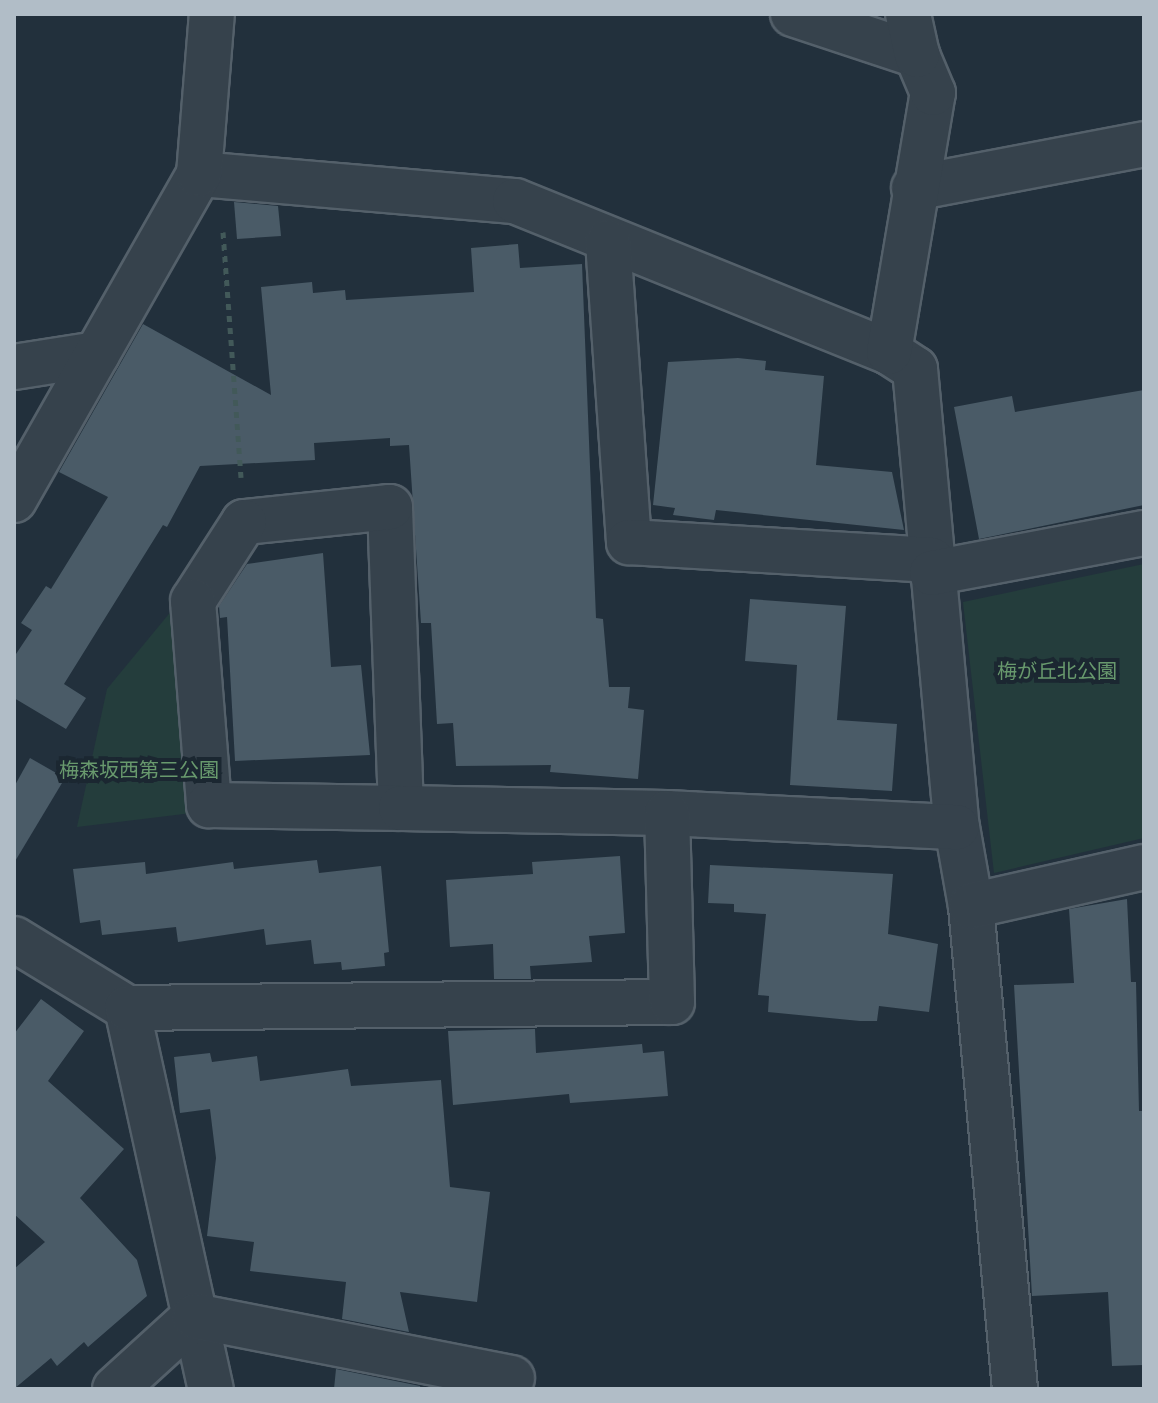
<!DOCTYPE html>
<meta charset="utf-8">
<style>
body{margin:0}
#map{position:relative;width:1158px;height:1403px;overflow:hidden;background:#22303c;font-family:Arial,"Noto Sans JP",sans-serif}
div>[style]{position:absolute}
.green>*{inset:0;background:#243d3c}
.building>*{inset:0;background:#4a5b67}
.path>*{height:5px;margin-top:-2.5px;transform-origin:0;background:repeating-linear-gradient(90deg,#425959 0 6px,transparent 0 12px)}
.roads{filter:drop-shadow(2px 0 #54606a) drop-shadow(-2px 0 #54606a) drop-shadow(0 2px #54606a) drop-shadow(0 -2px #54606a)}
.minor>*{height:44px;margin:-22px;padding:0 22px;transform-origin:22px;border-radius:22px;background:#36424c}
span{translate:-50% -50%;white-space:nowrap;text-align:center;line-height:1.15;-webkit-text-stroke:8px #1b2731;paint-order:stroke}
.park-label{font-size:20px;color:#68996d}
.frame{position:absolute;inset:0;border:16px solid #b1bdc7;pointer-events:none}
</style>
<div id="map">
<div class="green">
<i style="clip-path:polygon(1144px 564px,1144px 838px,994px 873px,963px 602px)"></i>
<i style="clip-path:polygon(173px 609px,192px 813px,77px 827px,107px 689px)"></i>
</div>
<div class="building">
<i style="clip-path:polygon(234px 202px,278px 206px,281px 236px,237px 239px)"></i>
<i style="clip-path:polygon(518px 244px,520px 268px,582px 264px,596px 618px,603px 619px,609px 687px,630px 687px,628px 708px,644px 710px,638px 779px,550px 772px,551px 765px,456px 766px,453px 723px,437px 724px,431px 623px,421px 623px,409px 445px,390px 446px,390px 438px,314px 443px,315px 460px,200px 466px,167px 527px,163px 525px,64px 684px,86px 698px,66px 729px,14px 698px,14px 657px,32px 630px,21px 623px,46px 586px,51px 589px,108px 497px,59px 472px,143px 324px,271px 395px,261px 287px,312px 282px,313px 293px,345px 290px,346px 300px,474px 292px,471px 248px)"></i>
<i style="clip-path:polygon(738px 358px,766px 361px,765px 370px,824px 376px,816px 465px,892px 472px,904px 530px,716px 510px,714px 520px,673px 515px,675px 508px,653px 505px,668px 362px)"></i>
<i style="clip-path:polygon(1144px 390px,1144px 505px,979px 539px,954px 407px,1012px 396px,1015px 412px)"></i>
<i style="clip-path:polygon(323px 553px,331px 667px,361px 665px,370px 755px,235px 761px,227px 617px,220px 618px,219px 606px,247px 564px)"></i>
<i style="clip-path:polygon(750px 599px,846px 606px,837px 720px,897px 724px,892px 791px,790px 785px,797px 665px,745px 661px)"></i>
<i style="clip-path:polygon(30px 758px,65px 778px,14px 863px,14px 787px)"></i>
<i style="clip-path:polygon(620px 856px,625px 933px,589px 936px,592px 962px,530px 966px,531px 979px,494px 979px,493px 944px,450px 947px,446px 880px,533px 874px,532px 862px)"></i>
<i style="clip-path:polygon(317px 860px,319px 873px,381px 866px,389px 952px,384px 953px,385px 966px,342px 970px,341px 962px,314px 964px,311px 940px,266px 945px,264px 929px,178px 942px,176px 927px,102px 935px,100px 920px,80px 923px,73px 869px,145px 862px,146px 874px,233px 862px,234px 869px)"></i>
<i style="clip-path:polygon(710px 865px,893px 874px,888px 934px,938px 944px,929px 1012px,879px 1006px,877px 1021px,860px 1021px,768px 1012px,769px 996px,758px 995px,766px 914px,734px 912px,734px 904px,708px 903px)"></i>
<i style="clip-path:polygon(1127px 899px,1131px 982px,1136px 982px,1139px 1111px,1144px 1111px,1144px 1365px,1112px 1366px,1108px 1292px,1032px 1296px,1014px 985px,1074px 983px,1069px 909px)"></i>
<i style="clip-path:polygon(41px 999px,84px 1031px,48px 1081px,124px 1149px,80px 1198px,137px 1260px,147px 1296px,88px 1347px,84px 1342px,57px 1366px,51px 1358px,14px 1389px,14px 1269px,45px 1242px,14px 1214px,14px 1034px)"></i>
<i style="clip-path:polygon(535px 1029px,536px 1053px,642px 1044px,643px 1053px,664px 1051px,668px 1096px,570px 1103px,569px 1094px,453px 1105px,448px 1031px)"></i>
<i style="clip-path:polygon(210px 1053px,212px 1062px,257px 1056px,260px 1081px,348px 1069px,351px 1086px,441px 1080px,450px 1187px,490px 1192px,477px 1302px,400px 1292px,409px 1332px,342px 1319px,346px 1282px,250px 1271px,254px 1242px,207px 1236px,216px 1158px,210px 1109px,180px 1113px,174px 1057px)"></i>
<i style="clip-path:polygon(336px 1369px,420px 1386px,421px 1389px,334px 1389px)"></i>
</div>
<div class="path">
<i style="left:223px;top:232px;width:246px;rotate:85.8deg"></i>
</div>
<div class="roads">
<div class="minor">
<i style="left:793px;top:14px;width:131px;rotate:18.3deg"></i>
<i style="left:199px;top:174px;width:317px;rotate:4.9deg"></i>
<i style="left:515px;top:201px;width:403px;rotate:22deg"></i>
<i style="left:889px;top:352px;width:31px;rotate:33deg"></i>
<i style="left:915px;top:369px;width:460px;rotate:84.8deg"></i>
<i style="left:957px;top:827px;width:80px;rotate:80deg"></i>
<i style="left:971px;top:906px;width:485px;rotate:84.8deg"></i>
<i style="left:914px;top:188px;width:234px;rotate:-10.8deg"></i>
<i style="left:608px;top:242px;width:301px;rotate:86deg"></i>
<i style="left:629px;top:542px;width:303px;rotate:3.4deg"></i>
<i style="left:889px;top:352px;width:263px;rotate:-80.4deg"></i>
<i style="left:933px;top:93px;width:41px;rotate:-112.8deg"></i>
<i style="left:917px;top:55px;width:42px;rotate:-102.4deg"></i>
<i style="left:14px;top:367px;width:84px;rotate:-8.9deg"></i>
<i style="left:14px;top:500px;width:375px;rotate:-60.4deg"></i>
<i style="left:199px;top:174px;width:161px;rotate:-85.4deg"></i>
<i style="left:932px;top:573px;width:216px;rotate:-10.7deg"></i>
<i style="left:401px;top:808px;width:301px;rotate:-92.1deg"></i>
<i style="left:390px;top:507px;width:147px;rotate:174.1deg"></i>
<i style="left:244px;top:522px;width:94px;rotate:122.8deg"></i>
<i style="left:193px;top:601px;width:205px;rotate:85.5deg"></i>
<i style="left:209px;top:805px;width:192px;rotate:0.9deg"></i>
<i style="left:401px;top:808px;width:266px;rotate:1.1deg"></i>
<i style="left:667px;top:813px;width:290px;rotate:2.8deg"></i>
<i style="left:971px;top:906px;width:177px;rotate:-12.7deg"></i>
<i style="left:14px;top:939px;width:132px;rotate:31.4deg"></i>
<i style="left:127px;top:1008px;width:390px;rotate:77.6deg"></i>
<i style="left:127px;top:1008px;width:545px;rotate:-0.63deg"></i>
<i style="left:672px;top:1002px;width:189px;rotate:-91.5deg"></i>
<i style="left:115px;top:1389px;width:108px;rotate:-42.4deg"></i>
<i style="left:195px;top:1316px;width:323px;rotate:11.1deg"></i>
</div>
</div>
<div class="park-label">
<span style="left:1057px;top:671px">梅が丘北公園</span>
<span style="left:139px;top:770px">梅森坂西第三公園</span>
</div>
<div class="frame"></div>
</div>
